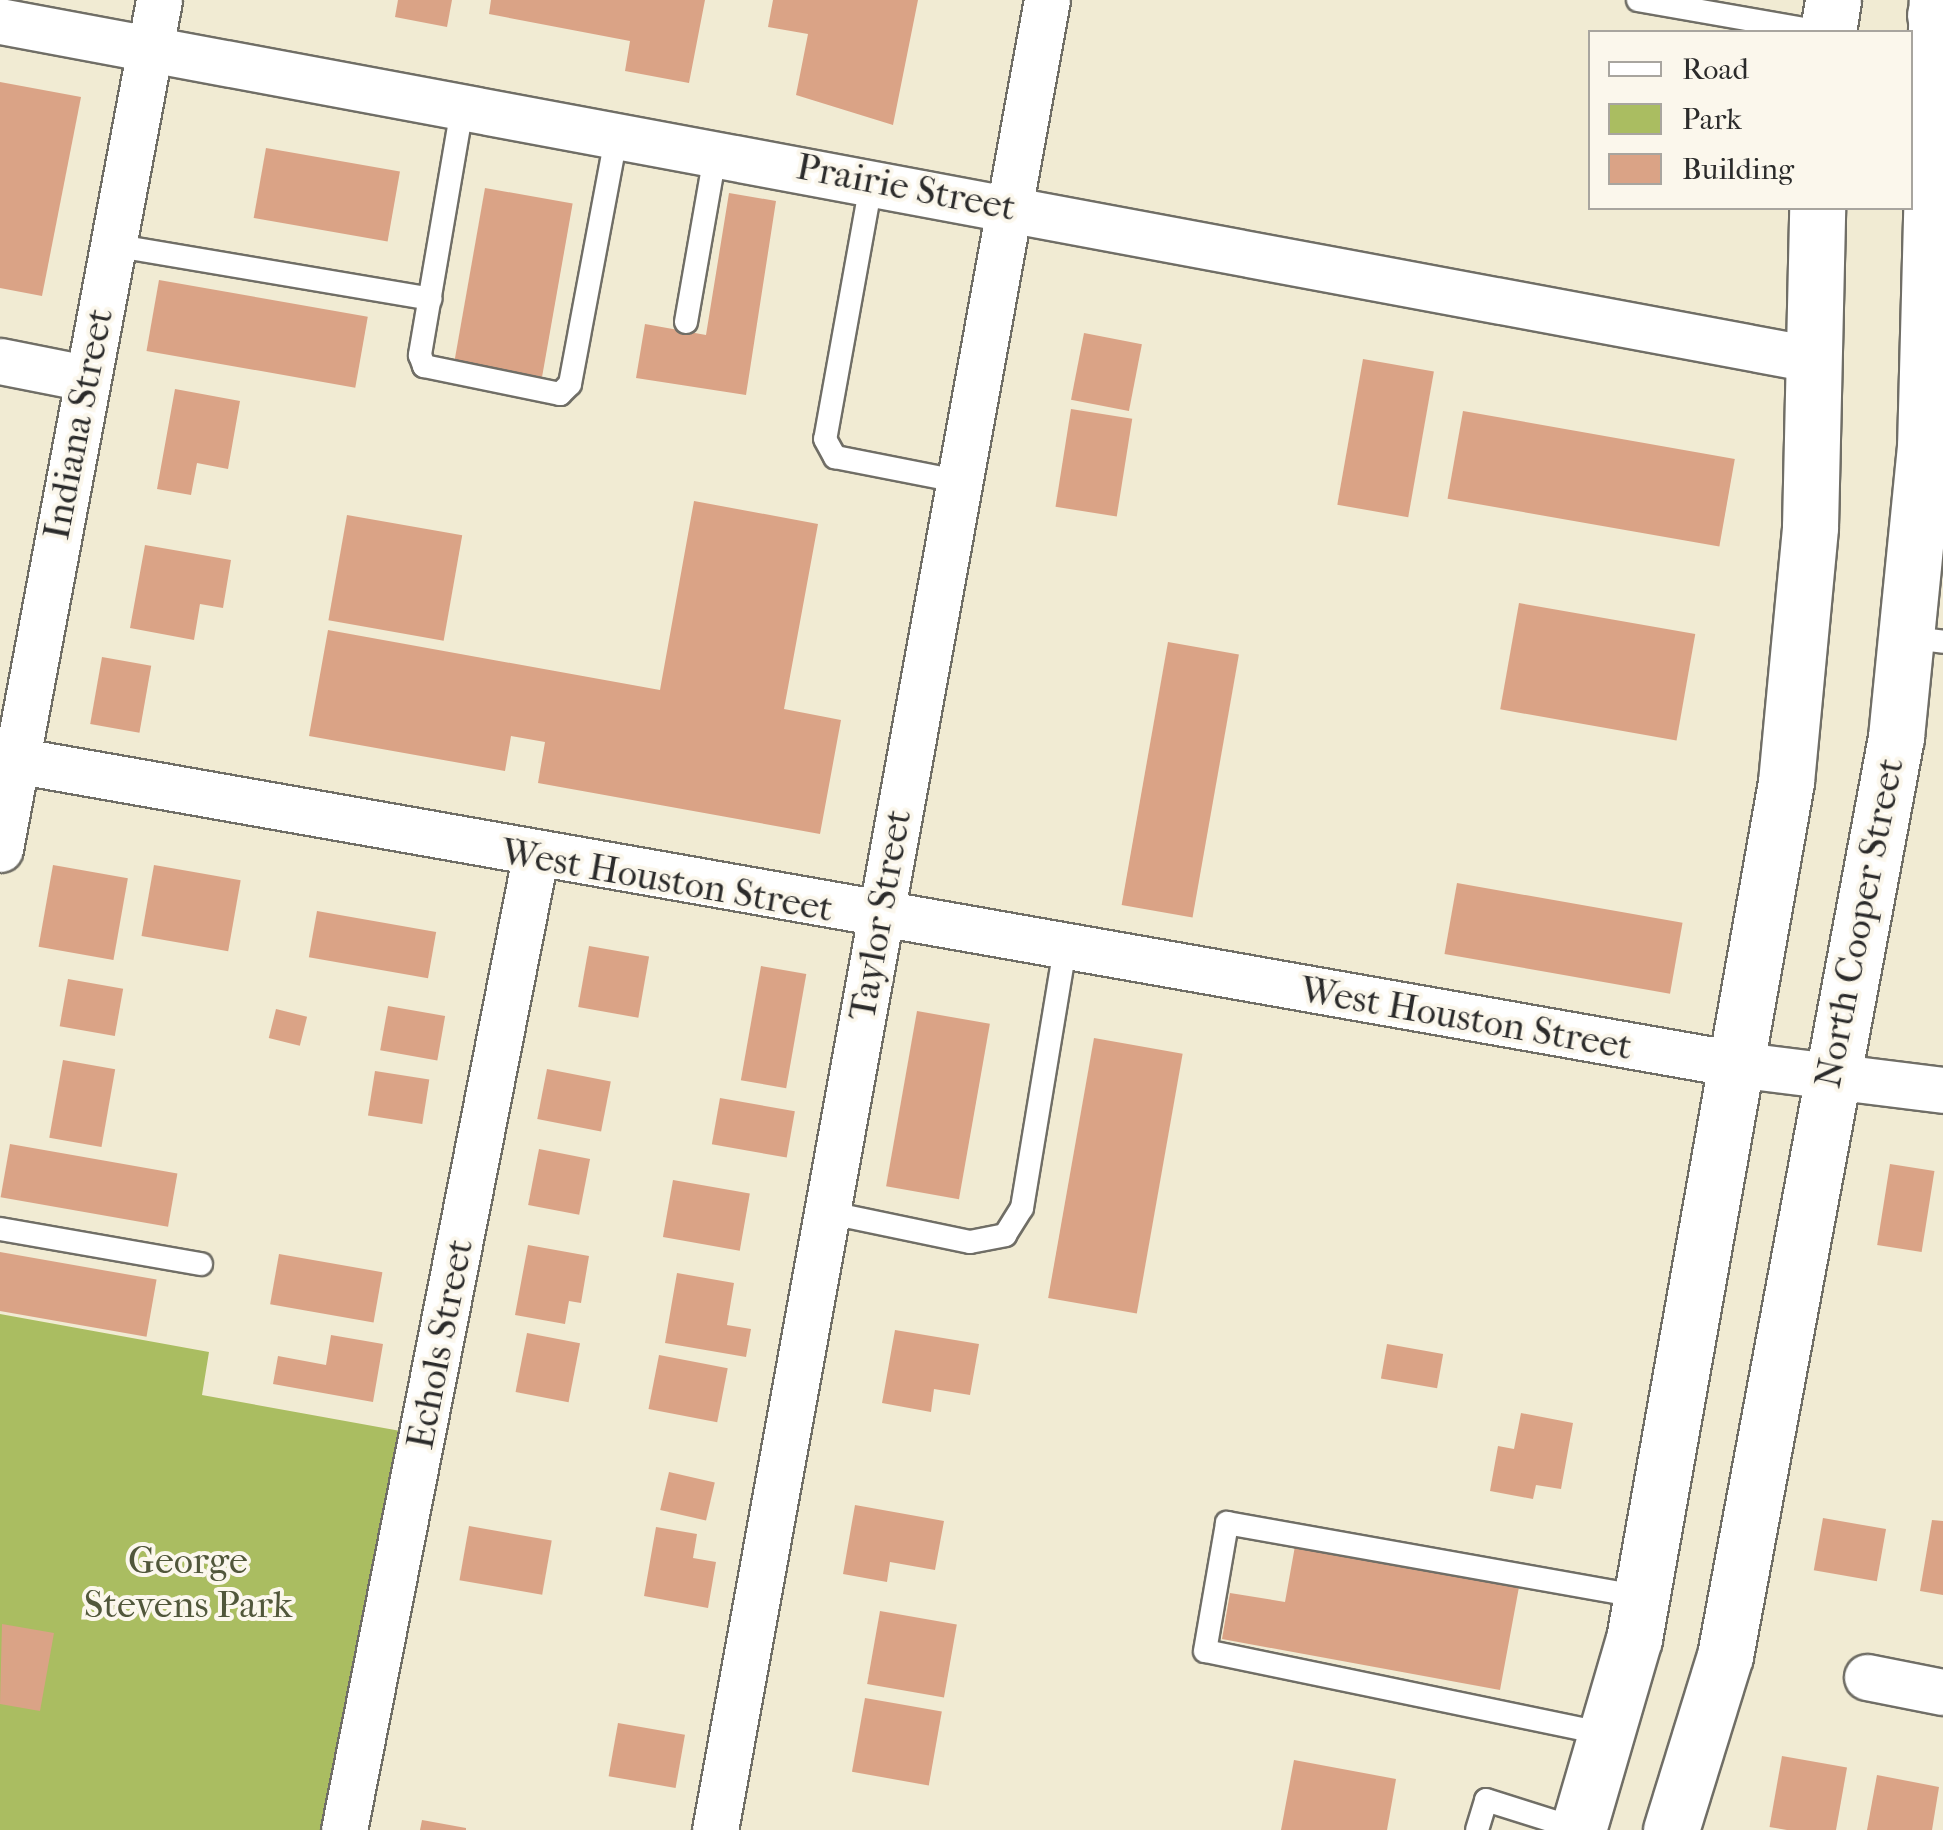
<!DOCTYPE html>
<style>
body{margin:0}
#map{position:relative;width:1943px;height:1830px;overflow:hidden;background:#f1ebd3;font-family:"IM FELL French Canon",serif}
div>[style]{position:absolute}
.green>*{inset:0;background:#aabd61}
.building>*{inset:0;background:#daa386;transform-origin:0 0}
.roads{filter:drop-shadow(2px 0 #706e66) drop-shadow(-2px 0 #706e66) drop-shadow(0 2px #706e66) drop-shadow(0 -2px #706e66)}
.lane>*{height:22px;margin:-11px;padding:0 11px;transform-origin:11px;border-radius:11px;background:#fff}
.street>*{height:45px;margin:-22.5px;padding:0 22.5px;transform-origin:22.5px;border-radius:22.5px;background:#fff}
.secondary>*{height:55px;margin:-27.5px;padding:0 27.5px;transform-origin:27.5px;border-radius:27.5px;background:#fff}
.primary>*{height:55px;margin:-27.5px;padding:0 27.5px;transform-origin:27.5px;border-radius:27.5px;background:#fff}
span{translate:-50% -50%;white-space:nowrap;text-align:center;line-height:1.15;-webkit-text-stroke:8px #fbf7ec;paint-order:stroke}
.street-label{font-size:38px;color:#2b2b2b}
.park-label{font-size:38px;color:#51573b}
.legend{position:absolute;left:1588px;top:30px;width:325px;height:180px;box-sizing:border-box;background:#fbf7ec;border:2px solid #a8a59f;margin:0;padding:12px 18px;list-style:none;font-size:30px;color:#2b2b2b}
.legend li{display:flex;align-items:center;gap:20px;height:50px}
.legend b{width:50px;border:2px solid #a8a59f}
</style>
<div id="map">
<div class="green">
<i style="clip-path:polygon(0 1314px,209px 1352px,202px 1395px,406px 1432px,334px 1830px,0 1830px)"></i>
</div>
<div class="building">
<i style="clip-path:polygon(398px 0,452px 0,447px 27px,395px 17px)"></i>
<i style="clip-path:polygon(491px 0,705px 0,689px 83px,625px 71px,630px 41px,489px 14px)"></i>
<i style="clip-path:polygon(773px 0,918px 0,893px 125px,796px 95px,808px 34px,768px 27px)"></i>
<i style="clip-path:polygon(0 82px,81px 97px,42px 296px,0 288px)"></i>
<i style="left:266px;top:148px;width:136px;height:71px;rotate:10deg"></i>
<i style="left:485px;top:188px;width:89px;height:176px;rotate:10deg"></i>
<i style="clip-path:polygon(729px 193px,776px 201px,746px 395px,636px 378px,645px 324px,706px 335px)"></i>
<i style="left:159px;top:280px;width:212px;height:72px;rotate:10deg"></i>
<i style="left:1084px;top:333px;width:59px;height:68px;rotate:11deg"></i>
<i style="left:1363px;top:359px;width:72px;height:148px;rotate:10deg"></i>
<i style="clip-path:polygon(175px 389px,240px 401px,228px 469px,197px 463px,191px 495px,157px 489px)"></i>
<i style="left:1071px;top:409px;width:62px;height:99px;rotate:9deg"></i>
<i style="left:1463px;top:411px;width:276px;height:89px;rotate:10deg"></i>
<i style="clip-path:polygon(694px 501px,818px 524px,784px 709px,841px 720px,820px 834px,538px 783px,545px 742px,511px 736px,505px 771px,309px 736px,328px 630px,660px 690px)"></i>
<i style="left:347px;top:515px;width:117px;height:107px;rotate:10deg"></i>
<i style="clip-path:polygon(145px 545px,231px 560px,223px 608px,200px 604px,194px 640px,130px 628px)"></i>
<i style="left:1519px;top:603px;width:179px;height:108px;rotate:10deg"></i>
<i style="left:1168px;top:642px;width:72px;height:267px;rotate:10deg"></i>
<i style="left:102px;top:657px;width:50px;height:68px;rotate:10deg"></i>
<i style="left:53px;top:865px;width:76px;height:83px;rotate:10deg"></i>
<i style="left:154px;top:865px;width:88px;height:72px;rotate:10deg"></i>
<i style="left:1457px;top:883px;width:229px;height:72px;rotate:10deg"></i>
<i style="left:317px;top:911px;width:121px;height:47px;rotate:10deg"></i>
<i style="left:589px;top:946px;width:61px;height:62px;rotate:10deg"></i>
<i style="left:761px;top:966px;width:46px;height:116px;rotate:10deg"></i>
<i style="left:68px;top:979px;width:56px;height:48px;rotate:10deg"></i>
<i style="left:388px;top:1006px;width:58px;height:45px;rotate:10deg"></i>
<i style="left:276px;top:1009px;width:32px;height:30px;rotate:14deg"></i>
<i style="left:917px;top:1011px;width:74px;height:178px;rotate:10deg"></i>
<i style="left:1094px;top:1038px;width:90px;height:264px;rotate:10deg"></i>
<i style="left:63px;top:1060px;width:53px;height:79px;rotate:10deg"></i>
<i style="left:547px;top:1069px;width:65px;height:51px;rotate:11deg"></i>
<i style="left:375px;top:1071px;width:55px;height:45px;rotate:9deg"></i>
<i style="left:720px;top:1098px;width:76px;height:47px;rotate:10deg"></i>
<i style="left:10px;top:1144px;width:170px;height:54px;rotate:10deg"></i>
<i style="left:539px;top:1149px;width:52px;height:57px;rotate:11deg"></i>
<i style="left:1890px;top:1164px;width:45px;height:82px;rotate:9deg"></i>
<i style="left:673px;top:1180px;width:78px;height:58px;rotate:10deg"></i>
<i style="clip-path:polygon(528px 1245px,589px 1256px,581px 1303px,569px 1301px,565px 1324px,515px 1315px)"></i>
<i style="left:0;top:1252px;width:159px;height:58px;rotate:10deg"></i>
<i style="left:279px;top:1254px;width:105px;height:51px;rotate:10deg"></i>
<i style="clip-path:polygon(677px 1273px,734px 1283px,727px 1325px,751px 1329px,746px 1357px,665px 1343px)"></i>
<i style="clip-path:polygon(895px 1330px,979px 1344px,970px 1395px,934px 1389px,931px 1412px,882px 1403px)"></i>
<i style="left:527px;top:1333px;width:54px;height:60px;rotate:11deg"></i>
<i style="clip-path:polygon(331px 1335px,383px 1344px,373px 1402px,273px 1384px,278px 1356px,326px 1365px)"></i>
<i style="left:1387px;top:1344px;width:57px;height:35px;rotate:10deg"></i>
<i style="left:659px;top:1355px;width:70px;height:55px;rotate:11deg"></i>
<i style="clip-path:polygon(1521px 1413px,1573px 1423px,1561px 1489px,1536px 1485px,1533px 1499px,1490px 1491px,1498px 1446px,1514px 1449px)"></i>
<i style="left:669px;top:1472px;width:47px;height:39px;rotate:13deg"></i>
<i style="clip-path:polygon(855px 1505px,944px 1521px,935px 1570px,890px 1562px,887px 1582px,843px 1574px)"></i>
<i style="left:1823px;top:1518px;width:64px;height:53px;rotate:10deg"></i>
<i style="clip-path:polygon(1932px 1520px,1943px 1521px,1943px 1595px,1920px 1591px)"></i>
<i style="left:469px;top:1526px;width:84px;height:55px;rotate:10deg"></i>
<i style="clip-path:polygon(656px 1527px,697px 1534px,693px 1558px,716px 1562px,708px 1608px,644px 1596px)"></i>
<i style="clip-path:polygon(1295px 1546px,1519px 1587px,1500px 1690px,1222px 1639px,1230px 1593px,1285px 1602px)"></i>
<i style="left:880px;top:1611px;width:78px;height:74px;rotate:10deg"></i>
<i style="clip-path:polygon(2px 1624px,54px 1633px,40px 1711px,0 1704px)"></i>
<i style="left:865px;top:1698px;width:78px;height:75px;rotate:10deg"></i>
<i style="left:618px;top:1723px;width:68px;height:54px;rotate:10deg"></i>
<i style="left:1782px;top:1756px;width:66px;height:72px;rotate:10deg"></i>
<i style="clip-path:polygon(1294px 1760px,1396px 1779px,1387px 1830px,1281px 1830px)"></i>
<i style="clip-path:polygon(1877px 1775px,1939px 1787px,1932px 1830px,1867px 1830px)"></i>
<i style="clip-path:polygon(422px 1820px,466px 1828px,466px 1830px,420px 1830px)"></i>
</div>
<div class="roads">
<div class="lane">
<i style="left:1638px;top:0;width:187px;rotate:9.9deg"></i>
<i style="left:463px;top:103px;width:256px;rotate:99.7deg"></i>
<i style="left:420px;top:355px;width:12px;rotate:70deg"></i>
<i style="left:424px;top:366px;width:139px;rotate:11.6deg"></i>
<i style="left:560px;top:394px;width:14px;rotate:-45deg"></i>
<i style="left:570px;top:384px;width:256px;rotate:-79.4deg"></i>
<i style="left:872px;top:179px;width:264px;rotate:100.2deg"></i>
<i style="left:825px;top:439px;width:21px;rotate:61deg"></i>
<i style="left:835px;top:457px;width:124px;rotate:11.1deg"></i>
<i style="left:112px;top:245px;width:323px;rotate:9.6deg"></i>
<i style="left:686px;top:322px;width:175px;rotate:-80.1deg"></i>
<i style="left:1905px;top:637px;width:38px;rotate:7deg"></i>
<i style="left:826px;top:1212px;width:147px;rotate:11.8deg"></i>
<i style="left:970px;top:1242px;width:36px;rotate:-11deg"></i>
<i style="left:1005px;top:1235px;width:32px;rotate:-58deg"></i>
<i style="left:1022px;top:1208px;width:263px;rotate:-80.6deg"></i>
<i style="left:0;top:1229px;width:204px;rotate:9.9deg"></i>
<i style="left:1606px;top:1734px;width:409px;rotate:-168.3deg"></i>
<i style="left:1205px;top:1651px;width:130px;rotate:-80.2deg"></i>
<i style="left:1227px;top:1523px;width:421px;rotate:10.1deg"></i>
<i style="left:1477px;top:1830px;width:31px;rotate:-73deg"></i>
<i style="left:1486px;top:1800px;width:96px;rotate:17.5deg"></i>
</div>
<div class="street">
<i style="left:0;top:21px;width:1842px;rotate:10.57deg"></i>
<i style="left:0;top:361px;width:88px;rotate:11.2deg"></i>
<i style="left:15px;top:760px;width:1747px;rotate:10.02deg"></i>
<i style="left:1735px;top:1064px;width:210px;rotate:7.1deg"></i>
<i style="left:0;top:849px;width:864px;rotate:-79.39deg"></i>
<i style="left:1867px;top:1677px;width:77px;rotate:11.2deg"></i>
<i style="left:344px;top:1830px;width:992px;rotate:-78.89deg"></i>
<i style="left:715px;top:1830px;width:1860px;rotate:-79.72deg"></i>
</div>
<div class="secondary">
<i style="left:1828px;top:32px;width:32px;rotate:-81deg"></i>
<i style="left:1578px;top:1830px;width:199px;rotate:-73.7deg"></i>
<i style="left:1634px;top:1639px;width:870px;rotate:-79.94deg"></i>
<i style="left:1786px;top:782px;width:256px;rotate:-84.6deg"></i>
<i style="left:1810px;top:527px;width:319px;rotate:-88.7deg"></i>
<i style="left:1671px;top:1830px;width:182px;rotate:-72.8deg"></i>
<i style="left:1725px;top:1656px;width:935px;rotate:-79.46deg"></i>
<i style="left:1896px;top:737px;width:290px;rotate:-84.3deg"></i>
<i style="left:1925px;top:448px;width:448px;rotate:-88.5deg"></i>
</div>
<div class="primary">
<i style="left:1935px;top:15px;width:16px;rotate:-60deg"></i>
</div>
</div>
<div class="street-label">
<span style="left:906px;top:187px;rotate:11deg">Prairie Street</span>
<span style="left:78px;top:424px;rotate:-79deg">Indiana Street</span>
<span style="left:667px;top:880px;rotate:10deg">West Houston Street</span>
<span style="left:880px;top:915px;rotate:-80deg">Taylor Street</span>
<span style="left:1859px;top:923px;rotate:-79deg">North Cooper Street</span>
<span style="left:1466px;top:1018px;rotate:10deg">West Houston Street</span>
<span style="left:440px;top:1344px;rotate:-79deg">Echols Street</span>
</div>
<div class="park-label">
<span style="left:188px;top:1583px">George<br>Stevens Park</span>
</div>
<ul class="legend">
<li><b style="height:12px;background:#fff"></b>Road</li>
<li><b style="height:28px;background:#aabd61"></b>Park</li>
<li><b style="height:28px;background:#daa386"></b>Building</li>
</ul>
</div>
